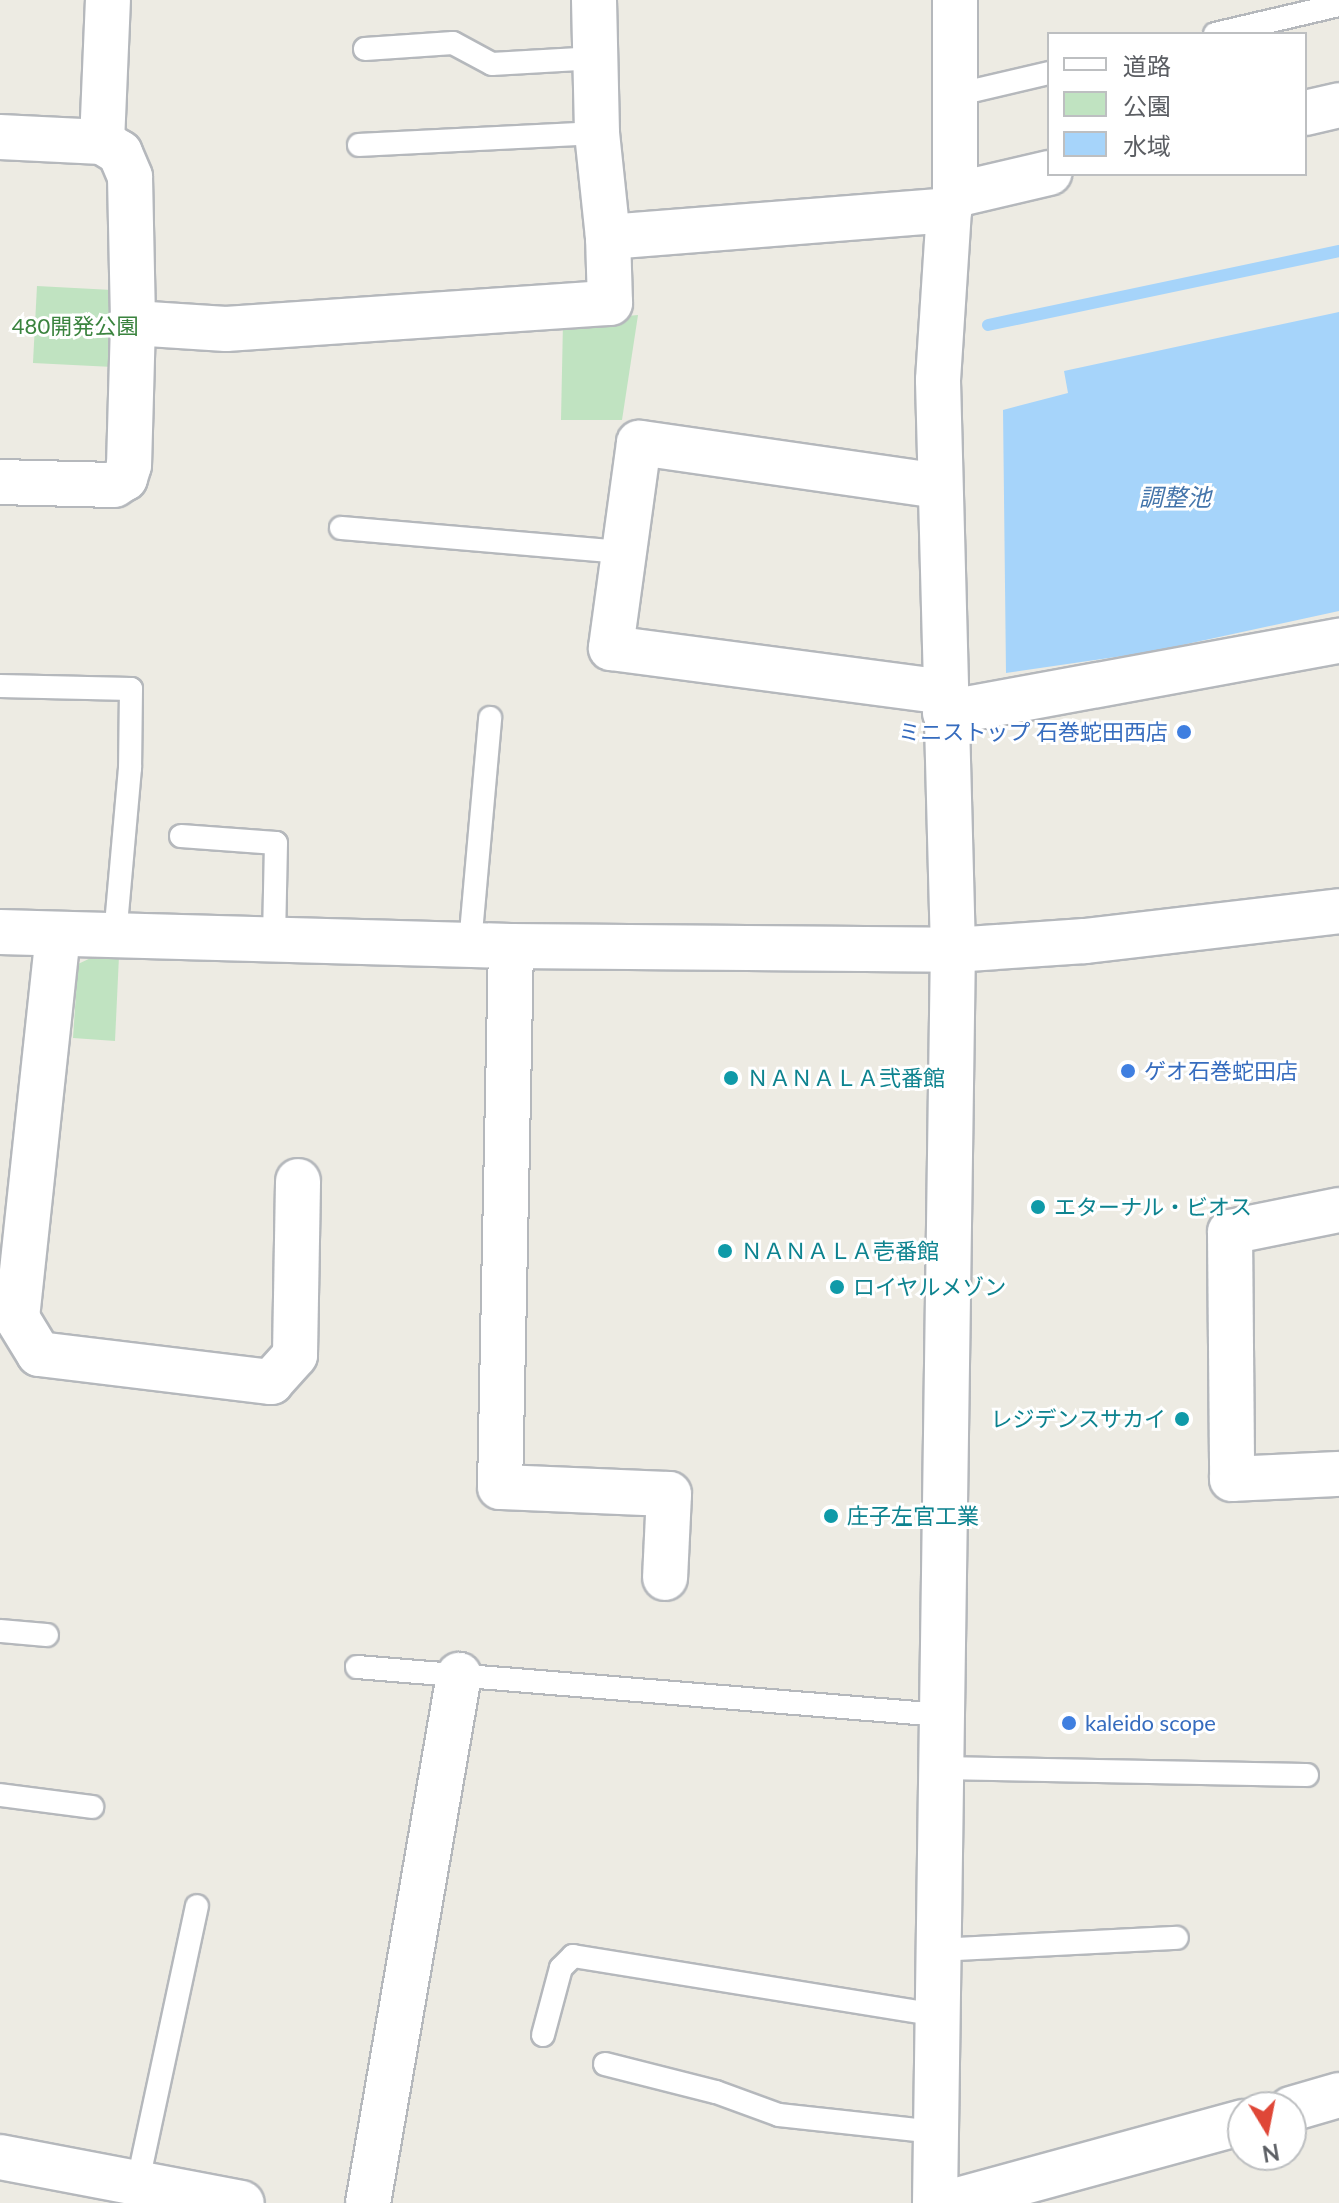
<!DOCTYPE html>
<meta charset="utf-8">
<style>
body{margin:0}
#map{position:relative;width:1339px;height:2203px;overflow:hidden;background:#edebe3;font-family:Lato,"Noto Sans JP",sans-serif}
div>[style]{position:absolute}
.green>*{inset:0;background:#c0e3c1;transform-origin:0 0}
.water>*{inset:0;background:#a6d4fa}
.stream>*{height:12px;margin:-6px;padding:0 6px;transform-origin:6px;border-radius:6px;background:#a6d4fa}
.roads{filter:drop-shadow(2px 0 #b5b8bc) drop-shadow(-2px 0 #b5b8bc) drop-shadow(0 2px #b5b8bc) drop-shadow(0 -2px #b5b8bc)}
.lane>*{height:22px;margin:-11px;padding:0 11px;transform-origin:11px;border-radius:11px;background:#fff}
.street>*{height:44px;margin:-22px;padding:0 22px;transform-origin:22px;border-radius:22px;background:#fff}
.secondary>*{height:44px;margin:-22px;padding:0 22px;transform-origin:22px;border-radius:22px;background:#fff}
.dots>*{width:22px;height:22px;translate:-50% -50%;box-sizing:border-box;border:4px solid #fff;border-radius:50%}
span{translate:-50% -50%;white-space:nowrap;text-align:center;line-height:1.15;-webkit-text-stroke:6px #fff;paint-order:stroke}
.park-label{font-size:22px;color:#3a833e}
.shop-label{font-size:22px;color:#366cbe}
.right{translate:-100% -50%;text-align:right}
.left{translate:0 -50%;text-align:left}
.culture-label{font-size:22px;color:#0d838f}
.water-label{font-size:24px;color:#4475ab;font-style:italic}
.legend{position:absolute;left:1047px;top:32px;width:260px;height:144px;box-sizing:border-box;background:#fff;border:2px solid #bdbfc1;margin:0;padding:10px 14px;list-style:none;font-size:24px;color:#5b5e63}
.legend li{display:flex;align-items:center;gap:16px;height:40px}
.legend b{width:40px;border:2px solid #bdbfc1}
.north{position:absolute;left:1227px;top:2091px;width:80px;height:80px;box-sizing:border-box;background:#fff;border:2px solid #bdbfc1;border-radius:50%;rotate:170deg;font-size:22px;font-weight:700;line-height:32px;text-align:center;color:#5b5e63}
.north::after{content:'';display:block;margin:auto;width:28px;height:36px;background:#df4737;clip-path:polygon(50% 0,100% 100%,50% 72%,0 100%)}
</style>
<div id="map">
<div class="green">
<i style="left:37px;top:286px;width:80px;height:77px;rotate:3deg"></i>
<i style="clip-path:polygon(638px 315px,622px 420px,561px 420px,563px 322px)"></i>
<i style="clip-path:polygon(95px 956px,119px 956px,115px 1041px,73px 1038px,78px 964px)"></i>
</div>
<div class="water">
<i style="clip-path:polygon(1339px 312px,1339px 611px,1150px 652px,1006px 673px,1003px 410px,1068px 393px,1064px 371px)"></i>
</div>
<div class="stream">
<i style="left:988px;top:325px;width:359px;rotate:-11.9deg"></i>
</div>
<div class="roads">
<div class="lane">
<i style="left:1215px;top:34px;width:127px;rotate:-13.2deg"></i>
<i style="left:365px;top:49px;width:88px;rotate:-3.9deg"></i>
<i style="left:453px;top:43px;width:44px;rotate:28.3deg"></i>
<i style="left:492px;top:64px;width:104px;rotate:-3.3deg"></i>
<i style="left:955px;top:95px;width:97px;rotate:-13.2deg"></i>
<i style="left:359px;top:145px;width:238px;rotate:-2.9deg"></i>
<i style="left:341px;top:528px;width:282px;rotate:4.9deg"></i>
<i style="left:0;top:686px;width:131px;rotate:1.3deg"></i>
<i style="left:131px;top:689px;width:79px;rotate:90.7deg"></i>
<i style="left:130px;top:768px;width:168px;rotate:95.1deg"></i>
<i style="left:181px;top:836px;width:95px;rotate:4.2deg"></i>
<i style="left:276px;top:843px;width:97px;rotate:91.2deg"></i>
<i style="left:470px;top:944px;width:227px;rotate:-84.9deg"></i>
<i style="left:0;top:1631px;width:47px;rotate:4.9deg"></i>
<i style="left:357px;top:1667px;width:586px;rotate:4.7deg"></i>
<i style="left:940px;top:1768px;width:367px;rotate:1.1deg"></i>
<i style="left:0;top:1795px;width:93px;rotate:7.4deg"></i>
<i style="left:938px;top:1950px;width:239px;rotate:-2.9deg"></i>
<i style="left:543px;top:2035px;width:69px;rotate:-75deg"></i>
<i style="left:561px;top:1968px;width:17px;rotate:-45deg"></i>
<i style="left:573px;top:1956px;width:369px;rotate:9.2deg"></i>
<i style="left:605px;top:2064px;width:114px;rotate:14.2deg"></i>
<i style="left:716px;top:2092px;width:67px;rotate:20.1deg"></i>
<i style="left:779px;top:2115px;width:157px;rotate:6.2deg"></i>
<i style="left:138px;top:2181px;width:281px;rotate:-77.9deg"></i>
</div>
<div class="street">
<i style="left:594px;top:0;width:133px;rotate:88.7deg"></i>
<i style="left:597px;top:133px;width:105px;rotate:84deg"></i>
<i style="left:608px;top:237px;width:342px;rotate:-4.5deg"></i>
<i style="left:1305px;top:113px;width:35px;rotate:-13deg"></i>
<i style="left:0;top:137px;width:102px;rotate:2.8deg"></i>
<i style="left:102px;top:142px;width:21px;rotate:31deg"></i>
<i style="left:120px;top:153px;width:26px;rotate:67deg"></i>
<i style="left:130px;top:177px;width:146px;rotate:88.8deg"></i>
<i style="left:133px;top:323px;width:142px;rotate:91.6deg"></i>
<i style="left:129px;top:465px;width:14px;rotate:107deg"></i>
<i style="left:125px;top:478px;width:13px;rotate:148deg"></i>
<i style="left:114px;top:485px;width:114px;rotate:-178.5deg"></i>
<i style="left:102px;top:142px;width:142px;rotate:-87.6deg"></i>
<i style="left:955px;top:195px;width:97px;rotate:-13.2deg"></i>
<i style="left:133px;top:323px;width:93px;rotate:3.7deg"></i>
<i style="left:226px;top:329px;width:385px;rotate:-3.9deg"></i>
<i style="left:610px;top:303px;width:66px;rotate:-91.7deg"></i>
<i style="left:939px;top:486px;width:303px;rotate:-171.8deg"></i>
<i style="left:639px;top:443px;width:207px;rotate:97.8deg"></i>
<i style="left:611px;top:648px;width:337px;rotate:7.5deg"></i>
<i style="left:945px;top:713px;width:401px;rotate:-10.4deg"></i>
<i style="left:58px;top:934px;width:386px;rotate:96.1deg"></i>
<i style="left:17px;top:1318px;width:42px;rotate:58.6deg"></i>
<i style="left:39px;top:1354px;width:234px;rotate:6.9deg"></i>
<i style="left:271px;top:1382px;width:36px;rotate:-48deg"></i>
<i style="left:295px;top:1355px;width:174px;rotate:-89deg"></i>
<i style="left:511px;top:946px;width:541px;rotate:91.16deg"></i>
<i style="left:500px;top:1487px;width:169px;rotate:2.4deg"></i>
<i style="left:669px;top:1494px;width:84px;rotate:92.7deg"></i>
<i style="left:1339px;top:1210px;width:111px;rotate:168.6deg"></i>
<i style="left:1230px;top:1232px;width:247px;rotate:89.5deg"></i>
<i style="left:1232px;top:1479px;width:107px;rotate:-2.7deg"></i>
<i style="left:1291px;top:2109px;width:50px;rotate:-16.3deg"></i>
<i style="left:0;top:2157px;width:246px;rotate:10.8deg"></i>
<i style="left:368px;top:2203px;width:536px;rotate:-80.22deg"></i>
<i style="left:947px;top:2203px;width:307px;rotate:-15.3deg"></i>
</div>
<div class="secondary">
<i style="left:0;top:932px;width:511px;rotate:1.57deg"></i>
<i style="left:511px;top:946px;width:442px;rotate:0.5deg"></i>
<i style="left:953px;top:950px;width:132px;rotate:-3.9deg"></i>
<i style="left:1085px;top:941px;width:256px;rotate:-6.7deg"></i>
<i style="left:935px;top:2203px;width:1253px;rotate:-89.18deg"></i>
<i style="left:953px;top:950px;width:570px;rotate:-91.51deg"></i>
<i style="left:938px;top:380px;width:170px;rotate:-86.3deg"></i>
<i style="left:949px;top:210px;width:16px;rotate:-68deg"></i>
<i style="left:955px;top:195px;width:195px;rotate:-90deg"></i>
</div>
</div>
<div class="dots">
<i style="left:1184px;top:732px;background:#3f7fe0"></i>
<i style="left:1128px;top:1071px;background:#3f7fe0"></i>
<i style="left:731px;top:1078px;background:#0f9aa8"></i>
<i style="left:1038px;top:1207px;background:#0f9aa8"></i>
<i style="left:725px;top:1251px;background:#0f9aa8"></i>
<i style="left:837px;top:1287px;background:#0f9aa8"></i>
<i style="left:1182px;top:1419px;background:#0f9aa8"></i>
<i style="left:831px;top:1516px;background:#0f9aa8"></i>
<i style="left:1069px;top:1723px;background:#3f7fe0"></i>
</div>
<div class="park-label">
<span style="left:75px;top:326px">480開発公園</span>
</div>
<div class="shop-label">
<span class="right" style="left:1168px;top:732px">ミニストップ 石巻蛇田西店</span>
<span class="left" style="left:1144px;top:1071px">ゲオ石巻蛇田店</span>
<span class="left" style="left:1085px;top:1723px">kaleido scope</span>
</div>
<div class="culture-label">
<span class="left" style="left:747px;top:1078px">ＮＡＮＡＬＡ弐番館</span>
<span class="left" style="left:1054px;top:1207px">エターナル・ビオス</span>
<span class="left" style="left:741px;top:1251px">ＮＡＮＡＬＡ壱番館</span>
<span class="left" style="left:853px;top:1287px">ロイヤルメゾン</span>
<span class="right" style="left:1166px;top:1419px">レジデンスサカイ</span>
<span class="left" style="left:847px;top:1516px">庄子左官工業</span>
</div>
<div class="water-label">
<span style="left:1175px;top:497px">調整池</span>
</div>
<ul class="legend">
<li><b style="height:10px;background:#fff"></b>道路</li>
<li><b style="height:22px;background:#c0e3c1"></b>公園</li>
<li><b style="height:22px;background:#a6d4fa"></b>水域</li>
</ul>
<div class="north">N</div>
</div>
